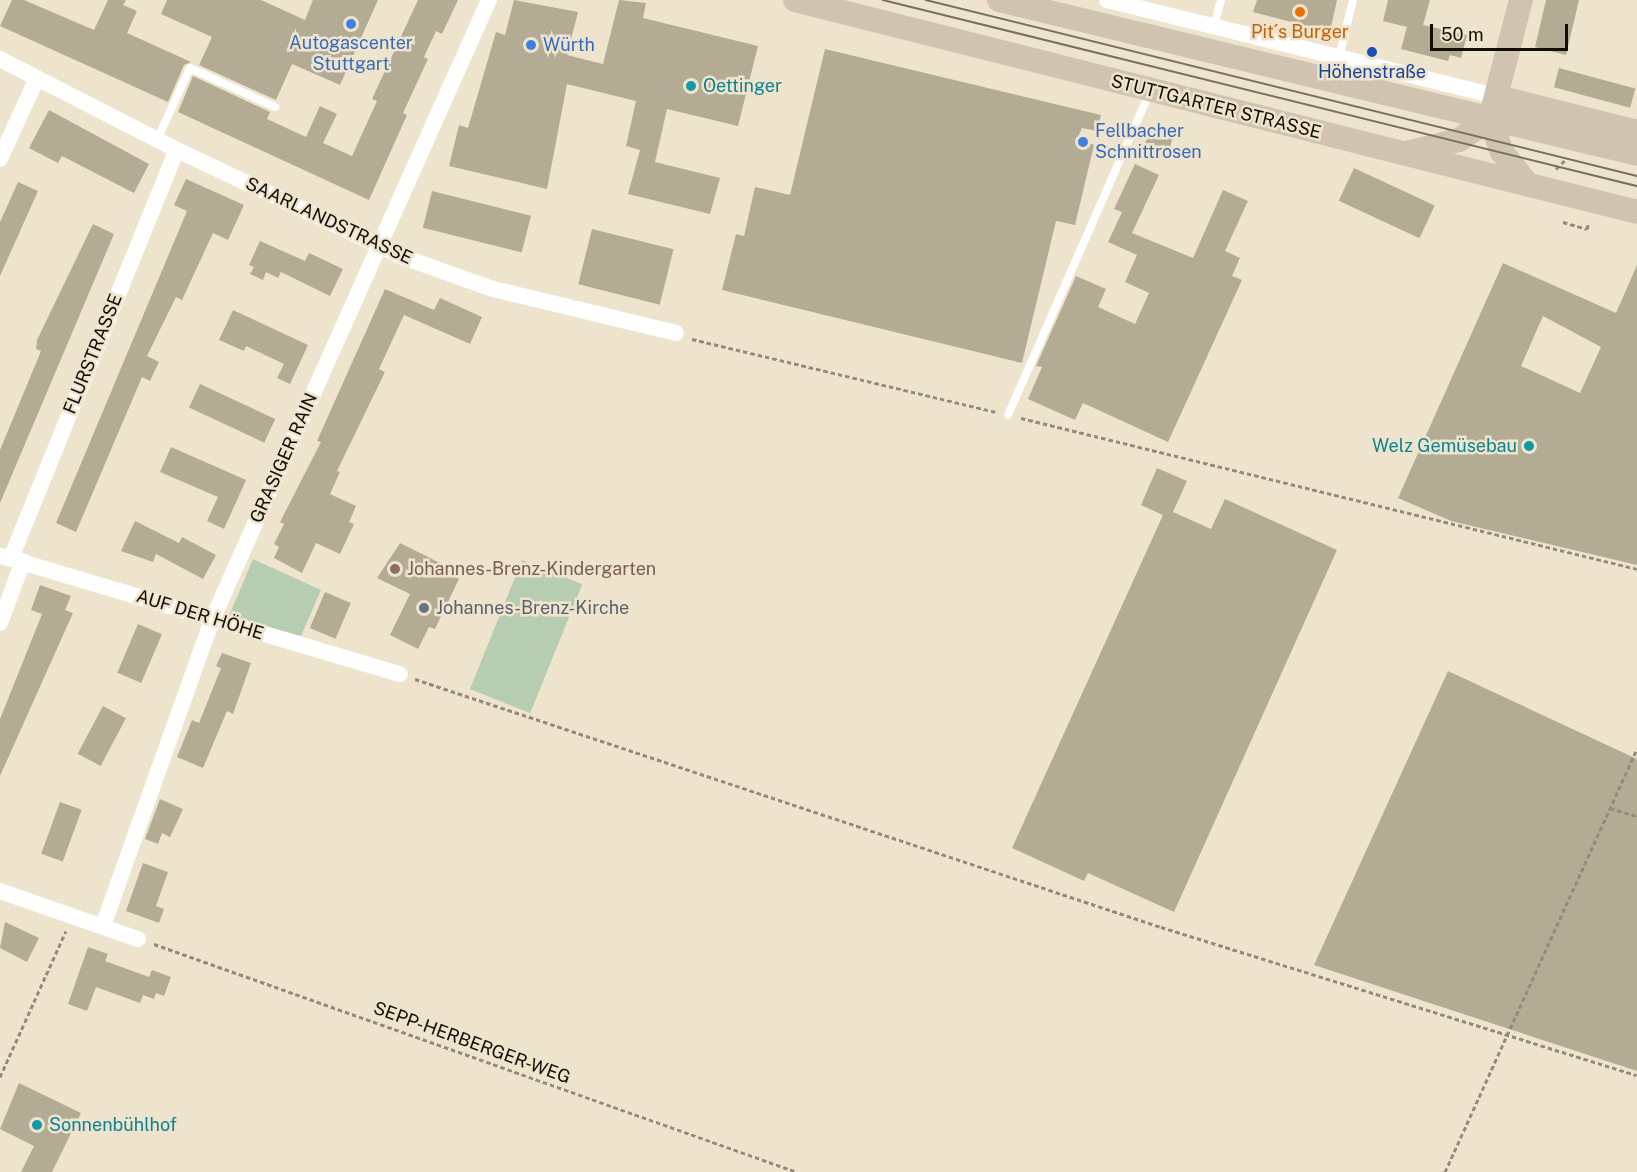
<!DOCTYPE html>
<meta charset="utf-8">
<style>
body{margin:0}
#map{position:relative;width:1637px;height:1172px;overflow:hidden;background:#eee4cd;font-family:"Public Sans",sans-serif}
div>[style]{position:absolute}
.green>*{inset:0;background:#b6cdb1;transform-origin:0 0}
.building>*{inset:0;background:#b4ab94;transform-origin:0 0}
.path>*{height:3px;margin-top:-1.5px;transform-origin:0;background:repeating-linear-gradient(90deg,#928b7b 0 4.5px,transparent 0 7.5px)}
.service>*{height:8px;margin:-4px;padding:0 4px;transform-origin:4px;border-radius:4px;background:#fff}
.minor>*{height:16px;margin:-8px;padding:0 8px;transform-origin:8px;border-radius:8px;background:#fff}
.secondary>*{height:24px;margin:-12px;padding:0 12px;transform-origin:12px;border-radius:12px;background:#d0c4b1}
.tram>*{height:1.5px;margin:-0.75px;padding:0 0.75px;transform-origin:0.75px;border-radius:0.75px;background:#777162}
.dots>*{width:16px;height:16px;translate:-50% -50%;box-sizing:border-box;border:3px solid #eee4cd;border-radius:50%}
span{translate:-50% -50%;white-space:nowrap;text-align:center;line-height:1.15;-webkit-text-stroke:5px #eee4cd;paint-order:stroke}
.food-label{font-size:18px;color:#c56008}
.shop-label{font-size:18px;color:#366cbe}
.left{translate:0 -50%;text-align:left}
.transit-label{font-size:18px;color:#164399}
.culture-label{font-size:18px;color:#0d838f}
.right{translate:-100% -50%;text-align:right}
.street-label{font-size:18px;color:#110e06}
.education-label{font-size:18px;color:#785e54}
.worship-label{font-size:18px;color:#5b616d}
.scale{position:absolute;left:1430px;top:24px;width:138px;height:27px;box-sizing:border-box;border:3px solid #110e06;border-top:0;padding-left:8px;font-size:18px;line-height:21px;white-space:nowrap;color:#110e06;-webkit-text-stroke:4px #eee4cd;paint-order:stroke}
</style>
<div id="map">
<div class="green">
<i style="clip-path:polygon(253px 559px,321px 590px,301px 636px,229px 616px)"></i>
<i style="left:522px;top:560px;width:65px;height:139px;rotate:22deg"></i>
</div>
<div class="building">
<i style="clip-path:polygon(12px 0,24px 0,94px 30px,108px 0,126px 0,123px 5px,137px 11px,127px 33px,191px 62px,184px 65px,168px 102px,0 26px)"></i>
<i style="clip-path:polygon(167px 0,261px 0,305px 20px,313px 0,378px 0,340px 85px,292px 64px,276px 100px,199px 65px,212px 37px,161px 14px)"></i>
<i style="clip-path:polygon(418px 0,458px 0,442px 34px,436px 31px,424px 57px,428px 59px,403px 113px,407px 115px,369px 200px,178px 112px,193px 76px,270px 112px,267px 119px,306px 137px,320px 106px,337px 114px,323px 143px,352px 156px,377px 101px,372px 99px)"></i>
<i style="clip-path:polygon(514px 0,578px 12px,567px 55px,603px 64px,619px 0,646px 3px,643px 18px,758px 46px,738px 126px,667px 109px,655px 162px,720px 178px,710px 214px,628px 194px,640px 150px,626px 146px,636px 101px,567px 84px,547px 189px,449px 166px,459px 125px,468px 128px,496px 32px,505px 35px)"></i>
<i style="clip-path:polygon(1257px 0,1337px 0,1330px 32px,1253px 12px)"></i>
<i style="clip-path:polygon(1388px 0,1430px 0,1423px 25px,1467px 35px,1461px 58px,1450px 55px,1448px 61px,1401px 49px,1407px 27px,1383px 21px)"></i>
<i style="clip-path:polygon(1546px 0,1579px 0,1566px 55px,1535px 47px)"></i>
<i style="clip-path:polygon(825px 49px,1101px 115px,1097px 131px,1082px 128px,1078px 137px,1094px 145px,1075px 225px,1056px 221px,1022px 363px,722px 290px,736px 234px,744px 236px,755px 187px,790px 195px)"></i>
<i style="left:1559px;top:68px;width:79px;height:20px;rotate:15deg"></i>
<i style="clip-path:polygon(49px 110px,149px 164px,134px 193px,62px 156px,58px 163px,29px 148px)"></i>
<i style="left:1149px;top:129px;width:25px;height:16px;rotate:14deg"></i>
<i style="clip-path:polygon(1135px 164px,1159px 175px,1132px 233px,1193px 258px,1223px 190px,1248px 201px,1225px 251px,1240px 258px,1232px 276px,1242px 280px,1168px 442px,1083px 403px,1075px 420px,1028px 399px,1042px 367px,1036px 366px,1076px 276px,1106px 289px,1098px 307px,1135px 324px,1149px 293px,1125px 282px,1137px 255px,1108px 242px,1122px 212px,1114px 209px)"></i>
<i style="left:1354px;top:168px;width:89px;height:36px;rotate:25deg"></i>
<i style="clip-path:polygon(186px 179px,244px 205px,228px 240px,213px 233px,182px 300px,176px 297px,147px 356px,159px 362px,150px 381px,142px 377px,76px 532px,56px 523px,187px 211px,174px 205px)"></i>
<i style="clip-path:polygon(18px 182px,38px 191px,0 276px,0 222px)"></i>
<i style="left:432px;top:191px;width:102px;height:38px;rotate:14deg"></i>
<i style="clip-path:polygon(93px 224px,114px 234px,0 503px,0 450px,41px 351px,36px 349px,37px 340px)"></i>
<i style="left:592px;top:229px;width:84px;height:57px;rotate:14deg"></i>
<i style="clip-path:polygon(260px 241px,305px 261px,309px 253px,343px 269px,330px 296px,281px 272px,278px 278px,266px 272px,263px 280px,250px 274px,254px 267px,249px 265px)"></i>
<i style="clip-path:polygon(evenodd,1503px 263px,1616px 313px,1637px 265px,1637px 565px,1451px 521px,1398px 498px,1503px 263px,1543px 316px,1601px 347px,1580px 393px,1521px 366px,1543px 316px)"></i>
<i style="clip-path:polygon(385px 289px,434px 310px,440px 298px,482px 317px,470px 344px,404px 315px,379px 369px,385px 372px,337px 471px,340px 472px,330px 494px,356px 506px,349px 522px,354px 524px,340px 554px,316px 543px,302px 573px,274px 558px,279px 547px,274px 544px,284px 524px,280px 522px,321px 442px,317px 441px)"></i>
<i style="clip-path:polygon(233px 310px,308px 345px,290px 384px,277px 378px,284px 364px,246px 346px,244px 351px,219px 340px)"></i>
<i style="left:200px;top:384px;width:83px;height:26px;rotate:25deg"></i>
<i style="clip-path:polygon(171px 447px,246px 480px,224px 529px,207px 521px,218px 497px,160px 472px)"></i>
<i style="clip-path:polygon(1157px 468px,1187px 481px,1173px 512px,1211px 529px,1225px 499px,1337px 550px,1174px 912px,1088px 873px,1084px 881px,1012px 848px,1163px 515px,1141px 505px)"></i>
<i style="clip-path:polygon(135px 521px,179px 543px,182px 537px,216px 555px,203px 579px,156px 554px,153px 562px,121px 551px)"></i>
<i style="clip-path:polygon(400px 543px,442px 564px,439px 569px,459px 579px,435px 629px,429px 627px,418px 649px,390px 635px,410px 594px,377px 578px)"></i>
<i style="clip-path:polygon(40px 585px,71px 596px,65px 610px,73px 613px,0 776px,0 719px,42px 614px,31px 610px)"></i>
<i style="left:325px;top:592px;width:28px;height:39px;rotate:23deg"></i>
<i style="left:138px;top:624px;width:26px;height:53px;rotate:23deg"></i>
<i style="clip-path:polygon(222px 653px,251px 663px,233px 714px,227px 711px,203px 768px,177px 757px,192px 720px,199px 723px,221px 668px,216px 666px)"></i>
<i style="clip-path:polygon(1448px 671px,1637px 759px,1637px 1071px,1314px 965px)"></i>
<i style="left:103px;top:706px;width:26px;height:54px;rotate:28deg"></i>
<i style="clip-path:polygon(160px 799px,183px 809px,170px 837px,162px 833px,158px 844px,145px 839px)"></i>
<i style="left:60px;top:802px;width:23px;height:55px;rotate:20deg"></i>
<i style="clip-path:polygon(143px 863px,168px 872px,156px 906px,164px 909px,159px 923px,126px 911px)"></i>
<i style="clip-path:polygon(5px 922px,39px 938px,27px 962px,0 948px)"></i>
<i style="clip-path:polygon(88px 947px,108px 954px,105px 961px,149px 977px,152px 970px,171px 977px,164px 996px,156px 993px,154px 999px,143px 995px,140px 1003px,96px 987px,87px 1011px,68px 1004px)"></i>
<i style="clip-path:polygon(19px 1083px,81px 1113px,52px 1172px,21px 1172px,34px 1146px,0 1129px)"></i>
</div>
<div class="path">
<i style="left:1556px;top:169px;width:14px;rotate:-45deg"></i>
<i style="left:1563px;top:222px;width:25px;rotate:16deg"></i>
<i style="left:1587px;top:229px;width:7px;rotate:-74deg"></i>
<i style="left:692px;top:339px;width:312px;rotate:13.5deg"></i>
<i style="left:1021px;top:418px;width:634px;rotate:13.77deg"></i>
<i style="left:415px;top:679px;width:786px;rotate:18.39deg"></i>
<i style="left:1161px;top:927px;width:498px;rotate:17.3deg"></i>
<i style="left:1610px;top:808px;width:28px;rotate:17deg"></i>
<i style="left:154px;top:944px;width:682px;rotate:19.52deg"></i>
<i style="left:0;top:1077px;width:160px;rotate:-65.7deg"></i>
<i style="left:1445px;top:1172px;width:465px;rotate:-65.6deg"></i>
</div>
<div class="service">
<i style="left:1214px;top:26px;width:27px;rotate:-75deg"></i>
<i style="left:1339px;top:57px;width:59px;rotate:-76.2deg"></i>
<i style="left:157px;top:140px;width:79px;rotate:-65.4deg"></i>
<i style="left:190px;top:68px;width:94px;rotate:24.6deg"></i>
<i style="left:1008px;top:415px;width:353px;rotate:-66.3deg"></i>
</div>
<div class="minor">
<i style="left:1107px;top:0;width:403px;rotate:13.9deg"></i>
<i style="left:0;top:59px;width:199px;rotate:27.2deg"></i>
<i style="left:177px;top:150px;width:250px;rotate:25.3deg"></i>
<i style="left:403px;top:257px;width:96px;rotate:19.6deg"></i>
<i style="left:493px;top:289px;width:188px;rotate:13.5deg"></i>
<i style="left:0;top:159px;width:87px;rotate:-65.5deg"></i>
<i style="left:1px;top:556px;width:416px;rotate:16.5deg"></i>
<i style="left:11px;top:558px;width:440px;rotate:-67.9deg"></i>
<i style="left:0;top:623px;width:66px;rotate:-69.6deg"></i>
<i style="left:0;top:891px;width:146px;rotate:19.2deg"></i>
<i style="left:103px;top:926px;width:325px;rotate:-70.4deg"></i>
<i style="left:212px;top:620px;width:679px;rotate:-65.93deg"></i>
</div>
<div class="secondary">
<i style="left:795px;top:0;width:868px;rotate:14.13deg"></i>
<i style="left:999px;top:0;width:656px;rotate:13.57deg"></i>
<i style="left:1498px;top:97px;width:143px;rotate:14.1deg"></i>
<i style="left:1490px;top:119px;width:35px;rotate:70deg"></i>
<i style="left:1502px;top:152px;width:42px;rotate:51.8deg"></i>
<i style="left:1407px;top:153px;width:54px;rotate:-14deg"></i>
<i style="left:1459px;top:140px;width:37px;rotate:-34deg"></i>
<i style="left:1490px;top:119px;width:123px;rotate:-75.4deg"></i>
</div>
<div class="tram">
<i style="left:883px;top:0;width:777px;rotate:13.86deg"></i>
<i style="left:926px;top:0;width:732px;rotate:13.9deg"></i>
</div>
<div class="dots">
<i style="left:1300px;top:12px;background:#e8710a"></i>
<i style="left:351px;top:24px;background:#3f7fe0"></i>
<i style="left:531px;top:45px;background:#3f7fe0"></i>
<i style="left:1372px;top:52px;background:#1a4fb4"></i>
<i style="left:691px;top:86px;background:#0f9aa8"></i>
<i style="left:1083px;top:142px;background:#3f7fe0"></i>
<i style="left:1529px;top:446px;background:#0f9aa8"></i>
<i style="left:395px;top:569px;background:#8d6e63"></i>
<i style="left:424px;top:608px;background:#6b7280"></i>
<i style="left:37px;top:1125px;background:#0f9aa8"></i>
</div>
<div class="food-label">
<span style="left:1300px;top:32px">Pit´s Burger</span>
</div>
<div class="shop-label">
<span style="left:351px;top:54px">Autogascenter<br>Stuttgart</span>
<span class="left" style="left:543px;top:45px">Würth</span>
<span class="left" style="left:1095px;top:142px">Fellbacher<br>Schnittrosen</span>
</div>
<div class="transit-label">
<span style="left:1372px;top:72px">Höhenstraße</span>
</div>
<div class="culture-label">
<span class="left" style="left:703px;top:86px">Oettinger</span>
<span class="right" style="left:1517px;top:446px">Welz Gemüsebau</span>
<span class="left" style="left:49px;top:1125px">Sonnenbühlhof</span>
</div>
<div class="street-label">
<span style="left:1216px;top:107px;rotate:14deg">STUTTGARTER STRASSE</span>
<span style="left:329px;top:221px;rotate:25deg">SAARLANDSTRASSE</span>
<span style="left:93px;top:354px;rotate:-68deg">FLURSTRASSE</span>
<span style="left:284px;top:458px;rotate:-66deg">GRASIGER RAIN</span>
<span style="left:200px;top:615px;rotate:17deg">AUF DER HÖHE</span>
<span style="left:472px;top:1043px;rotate:20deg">SEPP-HERBERGER-WEG</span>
</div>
<div class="education-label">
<span class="left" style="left:407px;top:569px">Johannes-Brenz-Kindergarten</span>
</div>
<div class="worship-label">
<span class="left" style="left:436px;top:608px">Johannes-Brenz-Kirche</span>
</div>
<div class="scale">50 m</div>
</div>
